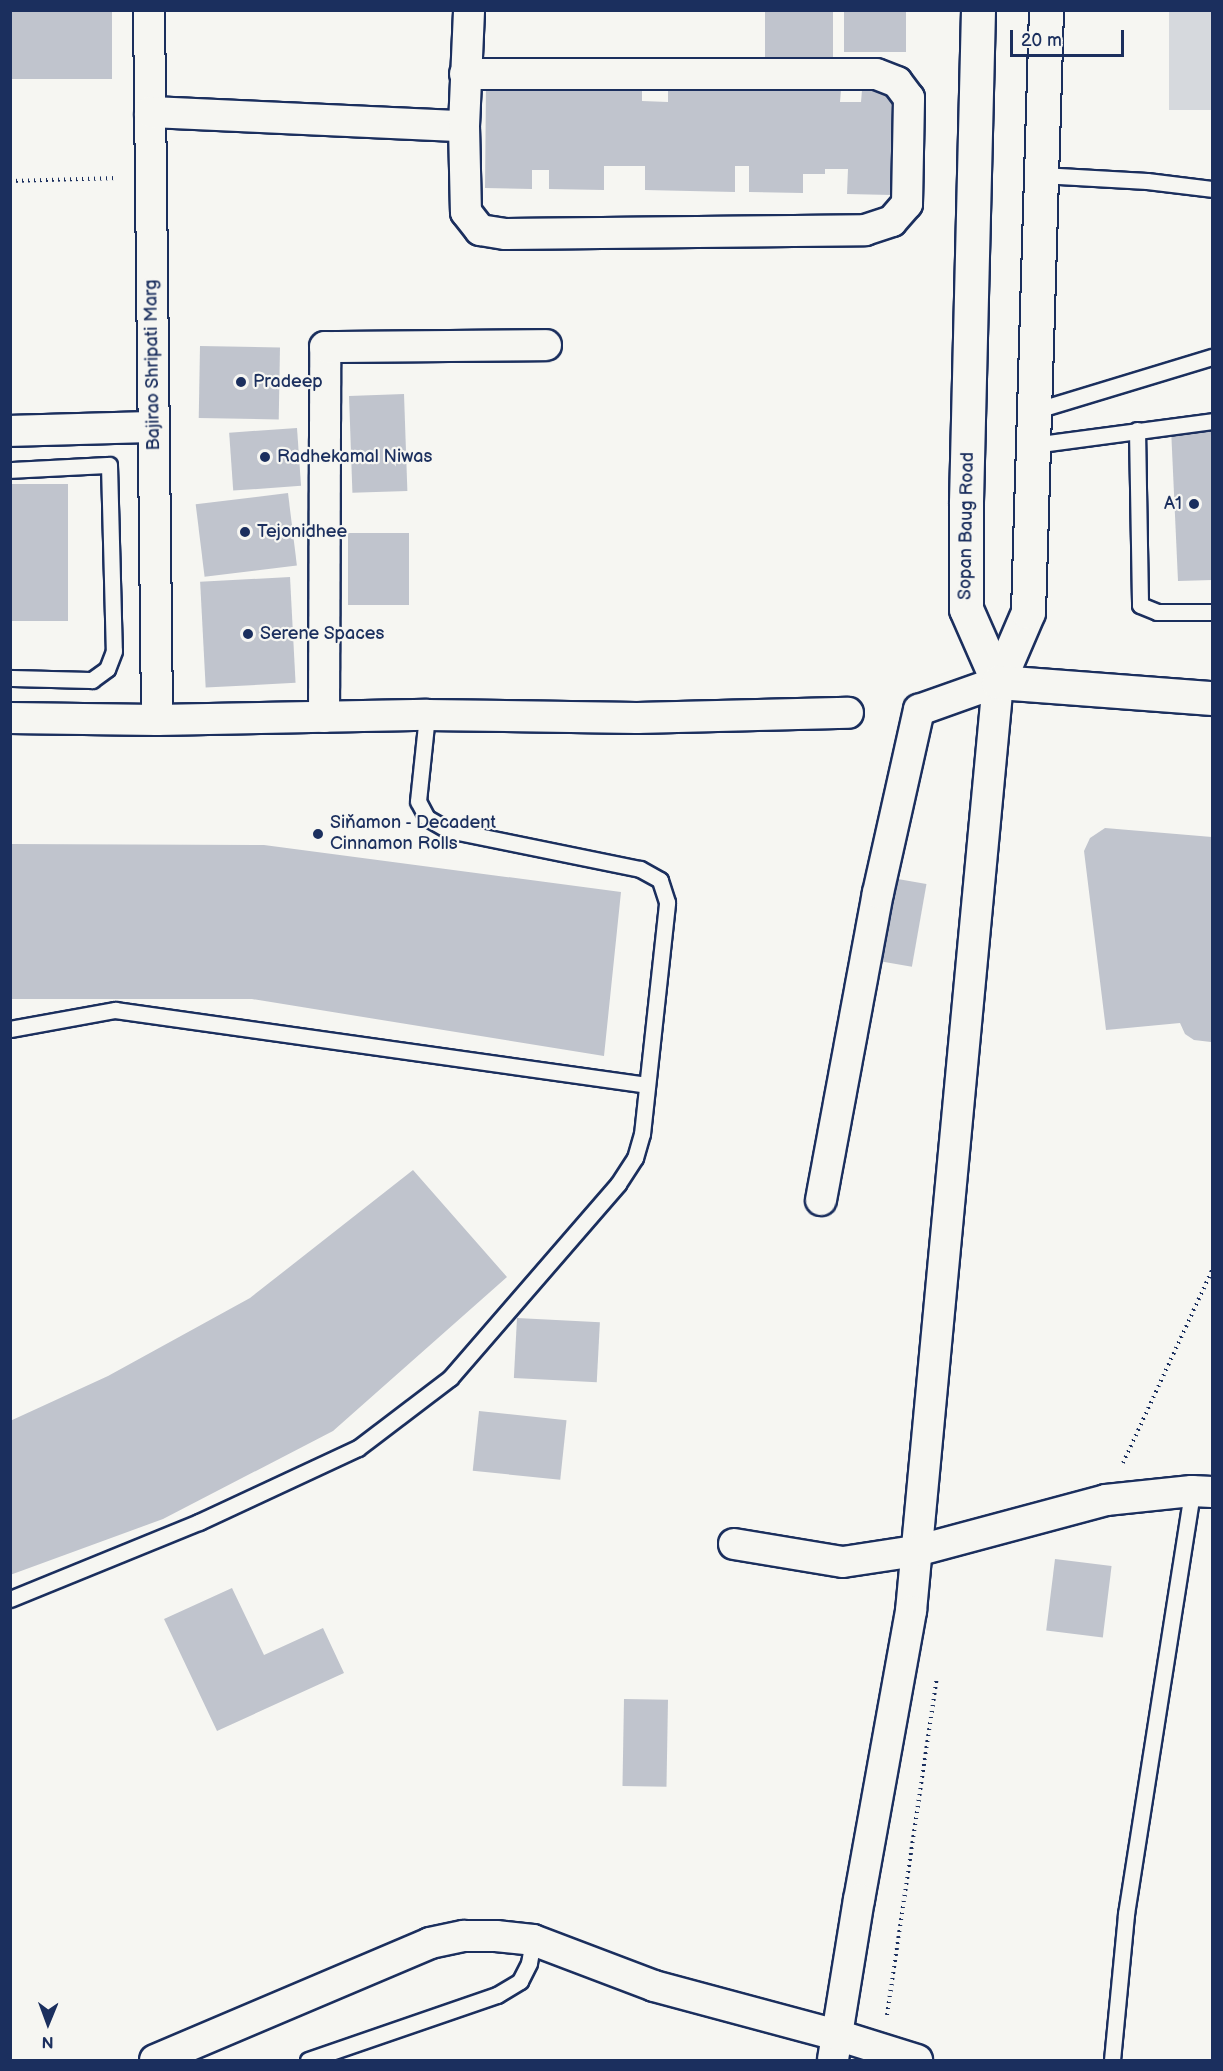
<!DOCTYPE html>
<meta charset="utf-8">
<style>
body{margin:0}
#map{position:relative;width:1223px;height:2071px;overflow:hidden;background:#f6f6f2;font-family:"Balsamiq Sans",sans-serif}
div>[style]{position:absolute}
.green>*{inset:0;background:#d6d9dd;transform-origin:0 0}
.building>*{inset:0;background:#c0c4cd;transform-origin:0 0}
.path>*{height:4px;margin-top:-2px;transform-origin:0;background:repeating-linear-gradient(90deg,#1b2f5e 0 1.5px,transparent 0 6px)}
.roads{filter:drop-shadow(2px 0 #1b2f5e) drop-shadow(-2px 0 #1b2f5e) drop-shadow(0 2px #1b2f5e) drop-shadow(0 -2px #1b2f5e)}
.service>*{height:15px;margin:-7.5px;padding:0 7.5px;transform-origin:7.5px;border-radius:7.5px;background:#f6f6f2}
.minor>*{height:30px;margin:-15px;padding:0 15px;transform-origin:15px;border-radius:15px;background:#f6f6f2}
.tertiary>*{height:33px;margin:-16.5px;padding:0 16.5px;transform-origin:16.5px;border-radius:16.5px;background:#f6f6f2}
.dots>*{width:16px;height:16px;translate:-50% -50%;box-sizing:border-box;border:3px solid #f6f6f2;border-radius:50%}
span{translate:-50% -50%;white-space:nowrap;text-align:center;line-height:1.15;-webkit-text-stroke:4.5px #f6f6f2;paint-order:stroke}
.street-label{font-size:18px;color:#1b2f5e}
.poi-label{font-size:18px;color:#1b2f5e}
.left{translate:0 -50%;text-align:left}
.right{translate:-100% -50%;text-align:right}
.frame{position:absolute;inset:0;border:12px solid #1b2f5e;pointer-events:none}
.north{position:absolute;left:18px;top:1993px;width:60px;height:60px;-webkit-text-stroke:4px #f6f6f2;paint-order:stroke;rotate:181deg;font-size:16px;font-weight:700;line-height:24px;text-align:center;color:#1b2f5e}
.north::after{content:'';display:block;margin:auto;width:21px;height:27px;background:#1b2f5e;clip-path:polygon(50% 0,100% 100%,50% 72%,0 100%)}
.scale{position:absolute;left:1010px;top:30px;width:114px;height:27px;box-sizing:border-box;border:3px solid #1b2f5e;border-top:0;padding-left:8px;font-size:18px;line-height:21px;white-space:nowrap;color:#1b2f5e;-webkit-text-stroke:4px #f6f6f2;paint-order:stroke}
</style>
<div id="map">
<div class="green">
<i style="left:1169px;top:11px;width:43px;height:99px"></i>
</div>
<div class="building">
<i style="left:10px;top:10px;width:102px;height:69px"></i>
<i style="left:765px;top:10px;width:68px;height:47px"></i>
<i style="left:844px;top:10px;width:62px;height:42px"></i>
<i style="clip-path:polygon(486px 83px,642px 86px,642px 101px,668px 102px,668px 87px,841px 90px,840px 102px,861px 102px,862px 90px,894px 91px,892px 195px,847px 194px,848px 169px,825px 169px,825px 174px,803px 174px,803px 193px,749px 192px,749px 166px,735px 166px,735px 192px,645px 190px,645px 166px,604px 166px,604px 190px,549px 189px,549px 170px,532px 170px,532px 189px,485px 188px)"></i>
<i style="left:200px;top:346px;width:80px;height:72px;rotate:1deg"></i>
<i style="left:404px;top:394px;width:97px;height:55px;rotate:88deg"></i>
<i style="clip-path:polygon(1212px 426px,1212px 580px,1178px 581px,1171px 428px)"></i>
<i style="left:297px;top:428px;width:58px;height:68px;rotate:86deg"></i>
<i style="left:10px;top:484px;width:58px;height:137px"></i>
<i style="left:288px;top:493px;width:73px;height:93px;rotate:83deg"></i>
<i style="left:348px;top:533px;width:61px;height:72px"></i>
<i style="left:290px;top:577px;width:106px;height:90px;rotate:87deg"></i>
<i style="clip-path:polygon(1105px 828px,1212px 837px,1211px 1042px,1194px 1040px,1185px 1034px,1180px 1023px,1106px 1030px,1084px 851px,1090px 838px)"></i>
<i style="clip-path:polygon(10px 844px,264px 845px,621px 892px,604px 1056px,252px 999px,10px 999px)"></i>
<i style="left:892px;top:878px;width:35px;height:84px;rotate:10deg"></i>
<i style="clip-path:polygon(413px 1170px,507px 1277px,333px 1431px,163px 1519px,10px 1575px,10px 1421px,108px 1376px,250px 1298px)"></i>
<i style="left:517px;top:1318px;width:83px;height:60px;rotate:3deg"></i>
<i style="left:479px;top:1411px;width:88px;height:60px;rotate:6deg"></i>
<i style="left:1055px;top:1559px;width:57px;height:72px;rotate:7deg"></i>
<i style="clip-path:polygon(232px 1588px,264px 1655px,323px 1628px,344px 1673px,217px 1731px,164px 1619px)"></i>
<i style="left:624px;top:1699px;width:44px;height:87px;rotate:1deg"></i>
</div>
<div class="path">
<i style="left:10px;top:181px;width:107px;rotate:-1.6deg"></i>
<i style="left:1123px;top:1463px;width:213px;rotate:-65.2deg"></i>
<i style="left:887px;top:2015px;width:341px;rotate:-81.6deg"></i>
</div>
<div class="roads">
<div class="service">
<i style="left:1041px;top:175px;width:106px;rotate:3.2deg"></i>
<i style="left:1147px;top:181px;width:65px;rotate:7deg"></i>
<i style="left:1034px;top:411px;width:186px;rotate:-16.9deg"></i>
<i style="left:1137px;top:430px;width:175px;rotate:89deg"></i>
<i style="left:1140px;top:605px;width:18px;rotate:22deg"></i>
<i style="left:1157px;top:612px;width:55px"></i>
<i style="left:1033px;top:445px;width:181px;rotate:-7.6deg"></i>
<i style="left:10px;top:470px;width:99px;rotate:-2.9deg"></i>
<i style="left:109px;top:465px;width:186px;rotate:88.5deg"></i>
<i style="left:114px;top:651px;width:19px;rotate:111deg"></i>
<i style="left:107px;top:669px;width:19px;rotate:144deg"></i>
<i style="left:92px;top:680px;width:82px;rotate:-178.6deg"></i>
<i style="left:10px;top:1029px;width:107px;rotate:-10.3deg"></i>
<i style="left:115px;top:1010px;width:537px;rotate:8.02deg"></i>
<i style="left:10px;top:1599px;width:204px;rotate:-22.2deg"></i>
<i style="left:199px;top:1522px;width:175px;rotate:-25deg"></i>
<i style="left:358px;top:1448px;width:116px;rotate:-37.3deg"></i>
<i style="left:450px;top:1378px;width:257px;rotate:-49.1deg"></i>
<i style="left:618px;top:1184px;width:31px;rotate:-57deg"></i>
<i style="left:635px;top:1158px;width:25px;rotate:-74deg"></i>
<i style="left:642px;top:1134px;width:233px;rotate:-83.8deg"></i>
<i style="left:667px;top:902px;width:23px;rotate:-108deg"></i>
<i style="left:660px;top:880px;width:23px;rotate:-151deg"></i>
<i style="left:640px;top:869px;width:196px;rotate:-168.5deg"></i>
<i style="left:448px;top:830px;width:24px;rotate:-150deg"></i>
<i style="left:427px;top:818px;width:19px;rotate:-118deg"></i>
<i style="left:418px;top:801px;width:86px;rotate:-84deg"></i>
<i style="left:308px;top:2060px;width:200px;rotate:-19deg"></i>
<i style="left:497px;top:1995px;width:27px;rotate:-31deg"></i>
<i style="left:520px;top:1981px;width:20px;rotate:-63deg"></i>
<i style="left:529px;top:1963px;width:23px;rotate:-80deg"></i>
<i style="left:1112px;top:2060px;width:147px;rotate:-84.5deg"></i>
<i style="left:1126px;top:1914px;width:428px;rotate:-81.1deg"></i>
</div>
<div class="minor">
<i style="left:149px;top:10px;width:710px;rotate:89.35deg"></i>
<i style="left:150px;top:112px;width:314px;rotate:2.6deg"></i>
<i style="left:464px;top:126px;width:116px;rotate:-87.5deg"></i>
<i style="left:464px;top:126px;width:86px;rotate:88.7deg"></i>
<i style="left:466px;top:212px;width:23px;rotate:52deg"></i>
<i style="left:480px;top:230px;width:26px;rotate:9deg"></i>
<i style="left:506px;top:234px;width:359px;rotate:-0.6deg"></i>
<i style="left:865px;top:230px;width:28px;rotate:-18deg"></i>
<i style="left:892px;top:221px;width:23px;rotate:-49deg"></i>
<i style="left:907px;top:204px;width:106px;rotate:-88.9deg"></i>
<i style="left:909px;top:98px;width:20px;rotate:-127deg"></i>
<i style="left:897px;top:82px;width:22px;rotate:-159deg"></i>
<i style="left:876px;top:74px;width:411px;rotate:180deg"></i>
<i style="left:10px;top:431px;width:143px;rotate:-1.6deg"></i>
<i style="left:324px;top:717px;width:370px;rotate:-89.8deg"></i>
<i style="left:325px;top:347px;width:221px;rotate:-0.5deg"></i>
<i style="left:10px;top:718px;width:147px;rotate:0.8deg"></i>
<i style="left:157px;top:720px;width:270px;rotate:-1.1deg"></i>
<i style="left:427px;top:715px;width:210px;rotate:0.8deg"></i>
<i style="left:637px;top:718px;width:211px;rotate:-1.4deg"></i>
<i style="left:821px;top:1200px;width:312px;rotate:-79.5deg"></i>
<i style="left:878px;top:893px;width:188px;rotate:-77.4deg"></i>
<i style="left:919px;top:710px;width:84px;rotate:-19.5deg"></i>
<i style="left:998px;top:682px;width:933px;rotate:95.35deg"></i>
<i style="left:911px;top:1611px;width:293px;rotate:100.2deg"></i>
<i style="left:859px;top:1899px;width:163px;rotate:99.2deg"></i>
<i style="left:734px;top:1544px;width:110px;rotate:9.4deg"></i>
<i style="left:843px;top:1562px;width:74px;rotate:-8.6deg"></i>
<i style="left:916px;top:1551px;width:197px;rotate:-15deg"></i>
<i style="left:1106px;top:1500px;width:86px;rotate:-6deg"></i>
<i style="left:1192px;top:1491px;width:20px;rotate:3deg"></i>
<i style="left:155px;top:2060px;width:299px;rotate:-23deg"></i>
<i style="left:430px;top:1943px;width:35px;rotate:-12deg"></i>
<i style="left:464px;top:1936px;width:32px"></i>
<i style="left:496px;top:1936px;width:37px;rotate:6deg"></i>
<i style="left:533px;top:1940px;width:129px;rotate:20.8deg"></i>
<i style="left:654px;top:1986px;width:189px;rotate:15deg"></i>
<i style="left:837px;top:2035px;width:84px;rotate:17.4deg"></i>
</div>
<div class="tertiary">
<i style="left:978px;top:10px;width:493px;rotate:91.4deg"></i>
<i style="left:966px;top:503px;width:106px;rotate:90deg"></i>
<i style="left:966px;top:609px;width:80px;rotate:66.3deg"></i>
<i style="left:998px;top:682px;width:76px;rotate:-66.8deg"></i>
<i style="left:1028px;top:612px;width:602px;rotate:-88.29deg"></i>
<i style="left:998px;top:682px;width:215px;rotate:4.3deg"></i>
</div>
</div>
<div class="dots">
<i style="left:241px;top:382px;background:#1b2f5e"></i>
<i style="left:265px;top:457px;background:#1b2f5e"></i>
<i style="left:1194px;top:504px;background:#1b2f5e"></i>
<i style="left:245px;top:532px;background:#1b2f5e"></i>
<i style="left:248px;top:634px;background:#1b2f5e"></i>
<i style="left:318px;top:834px;background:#1b2f5e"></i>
</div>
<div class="street-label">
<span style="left:153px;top:365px;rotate:-91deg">Bajirao Shripati Marg</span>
<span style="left:967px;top:526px;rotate:-89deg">Sopan Baug Road</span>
</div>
<div class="poi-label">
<span class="left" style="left:253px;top:382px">Pradeep</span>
<span class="left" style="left:277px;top:457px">Radhekamal Niwas</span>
<span class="right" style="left:1182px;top:504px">A1</span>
<span class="left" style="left:257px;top:532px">Tejonidhee</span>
<span class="left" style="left:260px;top:634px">Serene Spaces</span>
<span class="left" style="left:330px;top:834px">Siňamon - Decadent<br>Cinnamon Rolls</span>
</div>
<div class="frame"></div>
<div class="north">N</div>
<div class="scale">20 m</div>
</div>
